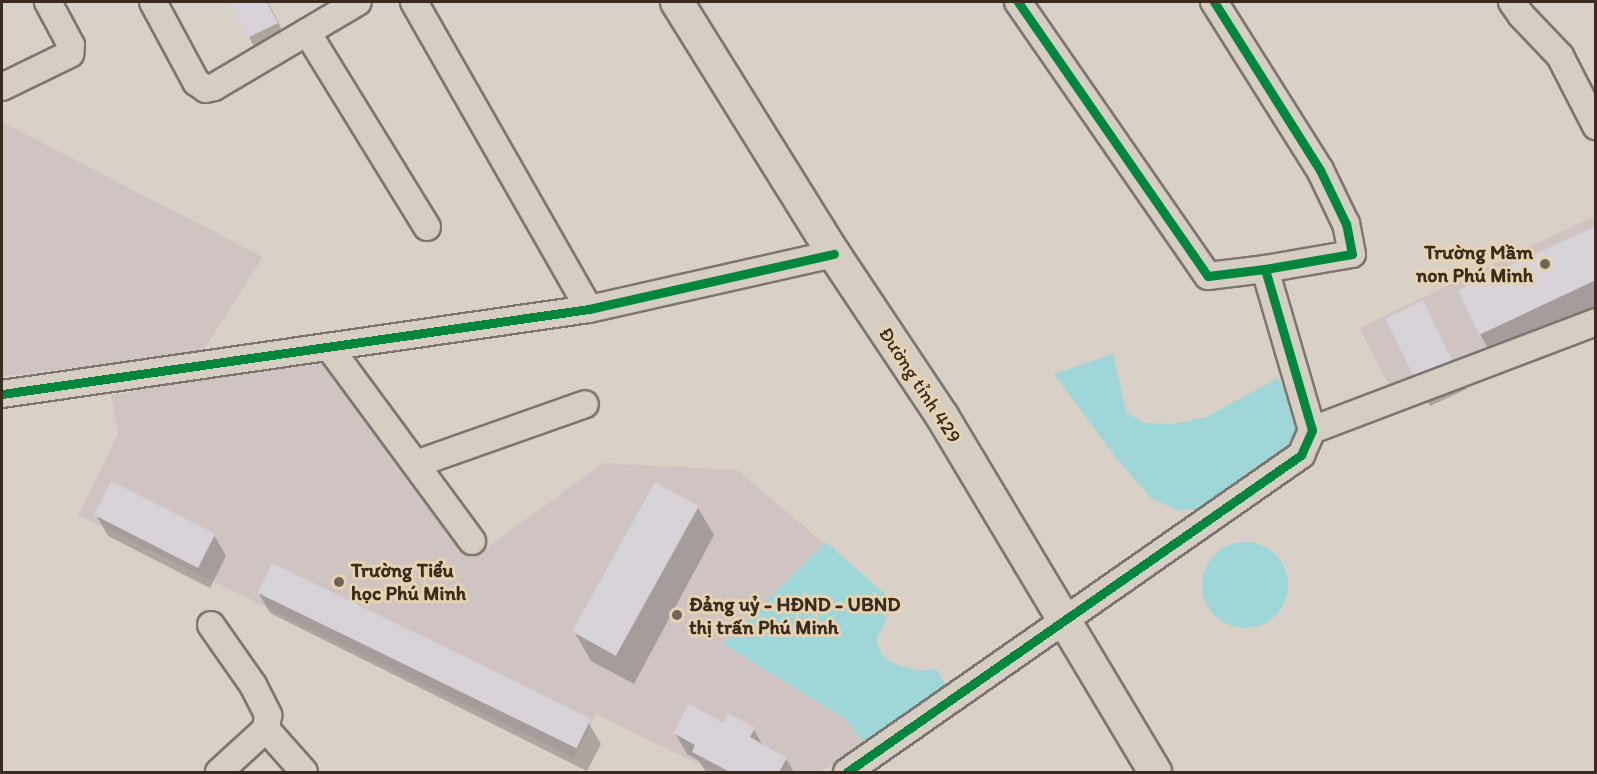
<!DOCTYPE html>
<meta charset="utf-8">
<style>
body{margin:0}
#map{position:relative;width:1597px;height:774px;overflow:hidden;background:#d9d0c7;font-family:Itim,sans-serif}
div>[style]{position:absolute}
.built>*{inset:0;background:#d0c4c2}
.water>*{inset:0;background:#9fd6d7}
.round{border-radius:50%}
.shadow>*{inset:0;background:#0003}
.building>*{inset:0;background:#d8d3d9;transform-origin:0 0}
.roads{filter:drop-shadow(2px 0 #7d766f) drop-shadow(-2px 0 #7d766f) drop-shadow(0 2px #7d766f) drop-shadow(0 -2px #7d766f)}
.minor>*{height:26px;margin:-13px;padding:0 13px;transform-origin:13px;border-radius:13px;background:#d6cec3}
.major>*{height:32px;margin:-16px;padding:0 16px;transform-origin:16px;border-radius:16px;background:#d6cec3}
.cycleway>*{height:9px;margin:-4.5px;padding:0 4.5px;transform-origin:4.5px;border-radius:4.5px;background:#00873e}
.dots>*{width:16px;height:16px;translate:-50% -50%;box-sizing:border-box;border:3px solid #e6d3b1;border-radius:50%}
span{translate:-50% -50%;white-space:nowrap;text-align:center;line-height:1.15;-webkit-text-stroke:6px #e6d3b1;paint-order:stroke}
.poi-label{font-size:20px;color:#3b2a1e;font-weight:700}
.right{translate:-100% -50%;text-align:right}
.left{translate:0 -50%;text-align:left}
.street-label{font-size:20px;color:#3b2a1e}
.frame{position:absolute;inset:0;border:3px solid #3b2a1e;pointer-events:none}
</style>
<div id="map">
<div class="built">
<i style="clip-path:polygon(2px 122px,263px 257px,201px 354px,2px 376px)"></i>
<i style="clip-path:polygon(1595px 216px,1595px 313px,1395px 396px,1359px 328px)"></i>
<i style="clip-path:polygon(323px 358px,474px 557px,603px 463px,737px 470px,895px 603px,876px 639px,881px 654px,892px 663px,917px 671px,936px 669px,875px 742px,867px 742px,820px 772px,715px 772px,596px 714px,574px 758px,78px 515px,118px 434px,111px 395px)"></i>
</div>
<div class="water">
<i style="clip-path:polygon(1113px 354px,1126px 412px,1144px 423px,1173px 424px,1206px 417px,1278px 378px,1303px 425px,1297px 442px,1199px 509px,1177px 510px,1151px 498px,1113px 454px,1054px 374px)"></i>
<i class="round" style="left:1202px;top:542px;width:86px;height:86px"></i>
<i style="clip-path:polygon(826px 542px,895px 603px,876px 639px,881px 654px,892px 663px,917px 671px,936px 669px,948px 688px,875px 742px,861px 739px,845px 719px,723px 644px)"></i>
</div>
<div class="shadow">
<i style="clip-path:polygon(231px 2px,268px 2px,289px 44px,260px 58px)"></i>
<i style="clip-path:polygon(1596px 227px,1596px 314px,1495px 361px,1480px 334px)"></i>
<i style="clip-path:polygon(1423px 302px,1467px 389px,1430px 406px,1418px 385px)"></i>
<i style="clip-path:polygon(656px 484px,698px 508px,714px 535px,634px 684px,591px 661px,575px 633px)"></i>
<i style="clip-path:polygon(96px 515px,214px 535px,226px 556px,210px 588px,108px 536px)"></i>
<i style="clip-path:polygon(258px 592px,588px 722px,601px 744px,587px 771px,270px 613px)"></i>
<i style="clip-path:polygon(728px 715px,754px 730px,764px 747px,786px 759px,794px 772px,706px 772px,699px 761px,687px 754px,675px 733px,723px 725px)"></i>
</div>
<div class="building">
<i style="clip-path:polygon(229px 2px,267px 2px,278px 23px,247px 38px)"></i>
<i style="clip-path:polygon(1596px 226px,1596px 280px,1479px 335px,1458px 290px)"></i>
<i style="left:1423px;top:300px;width:75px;height:42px;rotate:64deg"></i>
<i style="left:111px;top:481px;width:117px;height:38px;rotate:27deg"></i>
<i style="left:655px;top:482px;width:50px;height:171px;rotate:29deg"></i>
<i style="left:272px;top:563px;width:355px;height:33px;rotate:26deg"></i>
<i style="clip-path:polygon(689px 704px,723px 723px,728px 713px,755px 728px,750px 737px,787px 758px,779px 772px,730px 772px,692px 752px,695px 745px,673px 733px)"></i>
</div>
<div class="roads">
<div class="minor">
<i style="left:153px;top:2px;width:91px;rotate:61.7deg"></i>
<i style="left:196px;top:82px;width:12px;rotate:35deg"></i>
<i style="left:206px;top:89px;width:8px;rotate:-14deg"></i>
<i style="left:214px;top:87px;width:167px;rotate:-30.6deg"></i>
<i style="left:414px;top:2px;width:353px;rotate:60.3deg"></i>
<i style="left:1018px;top:2px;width:333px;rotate:55.3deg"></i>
<i style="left:1208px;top:276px;width:57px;rotate:-7deg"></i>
<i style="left:1265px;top:269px;width:88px;rotate:-9.8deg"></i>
<i style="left:1352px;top:254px;width:31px;rotate:-101deg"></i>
<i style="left:1346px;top:224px;width:60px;rotate:-115.7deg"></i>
<i style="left:1320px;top:170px;width:199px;rotate:-122.2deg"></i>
<i style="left:1512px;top:2px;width:16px;rotate:55deg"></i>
<i style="left:1521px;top:15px;width:57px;rotate:46.4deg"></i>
<i style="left:1560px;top:56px;width:79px;rotate:62.8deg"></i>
<i style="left:307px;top:32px;width:229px;rotate:58.4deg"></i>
<i style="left:2px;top:87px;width:76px;rotate:-25.9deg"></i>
<i style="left:70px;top:54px;width:9px;rotate:-84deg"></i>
<i style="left:71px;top:45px;width:49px;rotate:-118.1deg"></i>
<i style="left:329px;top:347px;width:241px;rotate:53.6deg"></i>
<i style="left:2px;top:394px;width:593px;rotate:-8.24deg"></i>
<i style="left:589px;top:309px;width:251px;rotate:-12.7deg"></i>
<i style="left:1312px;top:430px;width:304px;rotate:-20.8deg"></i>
<i style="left:416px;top:464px;width:179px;rotate:-19.5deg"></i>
<i style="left:211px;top:625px;width:73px;rotate:55deg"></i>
<i style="left:253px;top:685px;width:34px;rotate:63deg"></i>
<i style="left:268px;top:715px;width:14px;rotate:98deg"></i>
<i style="left:266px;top:729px;width:64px;rotate:137.5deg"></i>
<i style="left:266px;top:729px;width:57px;rotate:48.5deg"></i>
<i style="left:847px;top:772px;width:554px;rotate:-34.92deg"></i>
<i style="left:1301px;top:455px;width:27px;rotate:-66deg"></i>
<i style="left:1312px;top:430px;width:168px;rotate:-106.3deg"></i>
</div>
<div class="major">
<i style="left:677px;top:2px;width:297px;rotate:58.1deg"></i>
<i style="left:834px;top:254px;width:195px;rotate:56.3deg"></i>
<i style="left:942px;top:416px;width:415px;rotate:59.1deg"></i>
</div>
</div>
<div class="cycleway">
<i style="left:1018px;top:2px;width:333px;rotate:55.3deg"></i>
<i style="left:1208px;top:276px;width:57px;rotate:-7deg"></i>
<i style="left:1265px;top:269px;width:88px;rotate:-9.8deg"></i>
<i style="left:1352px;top:254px;width:31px;rotate:-101deg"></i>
<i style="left:1346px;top:224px;width:60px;rotate:-115.7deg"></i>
<i style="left:1320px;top:170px;width:199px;rotate:-122.2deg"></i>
<i style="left:2px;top:394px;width:593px;rotate:-8.24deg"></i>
<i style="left:589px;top:309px;width:251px;rotate:-12.7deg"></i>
<i style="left:847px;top:772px;width:554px;rotate:-34.92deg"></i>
<i style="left:1301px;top:455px;width:27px;rotate:-66deg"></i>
<i style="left:1312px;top:430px;width:168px;rotate:-106.3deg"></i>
</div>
<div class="dots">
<i style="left:1545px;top:264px;background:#726459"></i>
<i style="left:339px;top:582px;background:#726459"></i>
<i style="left:677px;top:615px;background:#726459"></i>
</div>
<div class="poi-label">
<span class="right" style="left:1533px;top:264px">Trường Mầm<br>non Phú Minh</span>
<span class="left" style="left:351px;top:582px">Trường Tiểu<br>học Phú Minh</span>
<span class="left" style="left:689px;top:616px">Đảng uỷ - HĐND - UBND<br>thị trấn Phú Minh</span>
</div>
<div class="street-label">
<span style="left:920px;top:385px;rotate:57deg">Đường tỉnh 429</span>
</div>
<div class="frame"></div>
</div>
